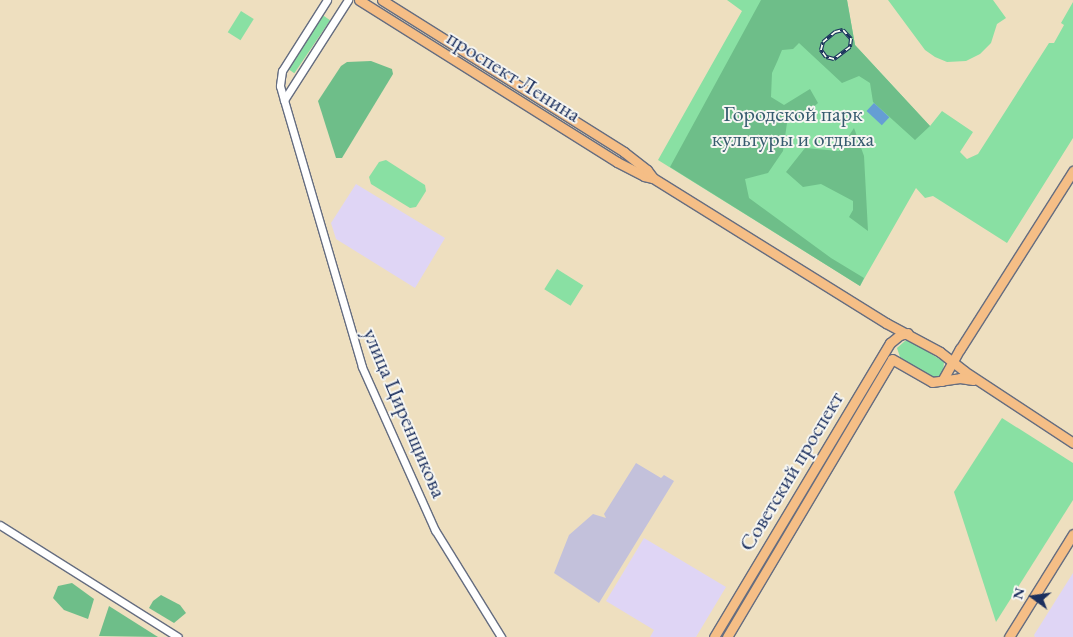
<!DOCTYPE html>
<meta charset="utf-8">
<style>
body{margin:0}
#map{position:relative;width:1073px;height:637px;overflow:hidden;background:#eedfbf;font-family:"EB Garamond",serif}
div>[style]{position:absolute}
.built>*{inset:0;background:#dfd5f5}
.industrial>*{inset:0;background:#c3c1db}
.green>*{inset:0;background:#89e0a3;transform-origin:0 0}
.forest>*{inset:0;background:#6ebe89}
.water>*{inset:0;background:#659ed4;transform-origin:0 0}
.roads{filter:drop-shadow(1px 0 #656d80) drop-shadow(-1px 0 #656d80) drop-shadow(0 1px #656d80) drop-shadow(0 -1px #656d80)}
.minor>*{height:7px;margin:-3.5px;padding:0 3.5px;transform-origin:3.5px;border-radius:3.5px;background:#fff}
.major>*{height:9px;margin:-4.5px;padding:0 4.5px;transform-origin:4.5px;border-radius:4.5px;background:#f5be86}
.rail>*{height:4px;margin-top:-2px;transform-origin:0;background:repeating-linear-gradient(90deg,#f6f6f2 0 5.5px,#1b2f5e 0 11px);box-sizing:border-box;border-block:1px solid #1b2f5e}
span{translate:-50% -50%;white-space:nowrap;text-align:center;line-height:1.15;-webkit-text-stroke:4px #f6f6f2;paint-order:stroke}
.street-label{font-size:22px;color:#1b2f5e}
.park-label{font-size:22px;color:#365b6f}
.north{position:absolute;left:1008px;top:572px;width:50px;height:50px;-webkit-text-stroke:4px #f6f6f2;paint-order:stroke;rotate:284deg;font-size:14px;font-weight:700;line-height:20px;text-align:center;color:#1b2f5e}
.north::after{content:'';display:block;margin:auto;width:18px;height:22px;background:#1b2f5e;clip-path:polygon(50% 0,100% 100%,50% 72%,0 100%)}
</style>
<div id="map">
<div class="built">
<i style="clip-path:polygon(356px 184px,445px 238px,415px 288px,336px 239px,331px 223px)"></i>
<i style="clip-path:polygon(644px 538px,726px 587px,696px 637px,650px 637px,654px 630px,606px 601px)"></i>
<i style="clip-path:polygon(1073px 573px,1073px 637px,1035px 637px,1034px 635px)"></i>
</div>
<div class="industrial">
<i style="clip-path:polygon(636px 463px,661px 478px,664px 475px,674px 481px,599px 603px,554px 573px,569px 535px,593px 514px,606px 518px,604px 514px)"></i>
</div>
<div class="green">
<i style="clip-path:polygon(727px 0,847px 0,855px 45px,930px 126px,942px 111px,973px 132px,960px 152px,967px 159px,978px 154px,1049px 43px,1054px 43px,1064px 25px,1061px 23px,1073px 2px,1073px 138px,1007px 243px,933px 196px,925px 198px,916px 188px,860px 286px,658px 160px,742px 11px)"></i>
<i style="clip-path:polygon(888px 0,993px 0,1006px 18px,997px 24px,991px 43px,980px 54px,966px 61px,947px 62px,935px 57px,925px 50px)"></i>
<i style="left:241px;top:11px;width:15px;height:25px;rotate:32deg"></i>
<i style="left:321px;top:14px;width:11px;height:64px;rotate:34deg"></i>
<i style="clip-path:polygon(386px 160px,425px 185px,426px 191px,416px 207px,410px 208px,371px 184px,369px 177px,379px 162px)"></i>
<i style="left:557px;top:269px;width:31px;height:24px;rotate:32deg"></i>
<i style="clip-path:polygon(905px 341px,911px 341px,944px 362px,943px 374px,935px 379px,901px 360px,897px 348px)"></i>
<i style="clip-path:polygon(1002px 418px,1073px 463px,1073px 500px,996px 622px,954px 492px)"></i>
</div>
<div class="forest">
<i style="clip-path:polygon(761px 0,847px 0,855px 45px,930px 126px,915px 140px,873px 102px,870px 83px,859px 76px,842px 83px,799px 43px,793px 49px,782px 50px,777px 62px,772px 73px,771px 97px,784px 105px,810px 89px,818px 103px,802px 117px,787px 123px,783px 151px,768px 173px,745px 179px,749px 198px,831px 258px,864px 278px,860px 286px,670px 167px)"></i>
<i style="clip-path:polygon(371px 61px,392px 69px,393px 74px,342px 158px,336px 158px,318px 101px,341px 66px,347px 62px)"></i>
<i style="clip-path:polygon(854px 128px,864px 156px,868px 231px,849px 217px,853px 210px,853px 201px,821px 184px,803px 187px,786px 172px,805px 148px,839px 151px)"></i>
<i style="clip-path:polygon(72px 583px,94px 599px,88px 619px,64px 610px,53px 598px,58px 586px)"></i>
<i style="clip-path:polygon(161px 595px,180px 605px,186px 613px,174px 623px,149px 608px,153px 601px)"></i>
<i style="clip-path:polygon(109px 606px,158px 637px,99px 636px)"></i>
</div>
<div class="water">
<i style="left:874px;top:103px;width:21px;height:11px;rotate:43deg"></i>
</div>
<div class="roads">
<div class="minor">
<i style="left:327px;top:0;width:84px;rotate:122.4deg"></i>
<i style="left:282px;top:71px;width:15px;rotate:98deg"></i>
<i style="left:280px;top:86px;width:15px;rotate:74deg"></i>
<i style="left:284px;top:100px;width:278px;rotate:73.7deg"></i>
<i style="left:362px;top:367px;width:179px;rotate:65.9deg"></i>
<i style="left:435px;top:530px;width:126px;rotate:58.3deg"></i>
<i style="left:284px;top:100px;width:119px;rotate:-57.4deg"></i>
<i style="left:0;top:525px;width:210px;rotate:32.2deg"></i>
</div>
<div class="major">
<i style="left:359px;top:0;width:305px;rotate:32.1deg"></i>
<i style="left:617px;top:162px;width:30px;rotate:27deg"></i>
<i style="left:644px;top:176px;width:9px;rotate:13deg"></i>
<i style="left:653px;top:178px;width:274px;rotate:31.9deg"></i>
<i style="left:886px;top:323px;width:61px;rotate:28.2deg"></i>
<i style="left:940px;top:352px;width:31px;rotate:38deg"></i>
<i style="left:964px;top:371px;width:131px;rotate:33.4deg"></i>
<i style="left:382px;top:0;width:286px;rotate:32.1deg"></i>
<i style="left:624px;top:152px;width:29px;rotate:38deg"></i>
<i style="left:647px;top:170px;width:10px;rotate:53deg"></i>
<i style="left:892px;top:359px;width:46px;rotate:29.9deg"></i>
<i style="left:932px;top:382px;width:28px;rotate:-8deg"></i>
<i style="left:960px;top:378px;width:13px;rotate:9deg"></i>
<i style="left:942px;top:381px;width:37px;rotate:-61deg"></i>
<i style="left:960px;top:349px;width:211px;rotate:-57.6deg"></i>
<i style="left:714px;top:637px;width:343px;rotate:-59.1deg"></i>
<i style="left:890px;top:343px;width:13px;rotate:-39deg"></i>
<i style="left:900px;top:335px;width:8px;rotate:-14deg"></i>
<i style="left:727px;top:637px;width:323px;rotate:-59.3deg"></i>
<i style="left:1009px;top:637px;width:121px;rotate:-58.1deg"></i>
</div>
</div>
<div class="rail">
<i style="left:843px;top:30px;width:12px;rotate:48deg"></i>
<i style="left:851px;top:39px;width:8px;rotate:97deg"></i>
<i style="left:850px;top:47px;width:20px;rotate:143deg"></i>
<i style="left:834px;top:59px;width:8px;rotate:-166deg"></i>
<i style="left:826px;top:57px;width:9px;rotate:-126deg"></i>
<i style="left:821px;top:50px;width:8px;rotate:-76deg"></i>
<i style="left:823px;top:42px;width:16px;rotate:-40deg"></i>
<i style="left:835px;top:32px;width:8px;rotate:-14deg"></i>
</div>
<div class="street-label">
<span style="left:514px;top:76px;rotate:32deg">проспект Ленина</span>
<span style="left:405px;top:413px;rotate:67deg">улица Циренщикова</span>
<span style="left:791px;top:471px;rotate:-59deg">Советский проспект</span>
</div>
<div class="park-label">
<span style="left:793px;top:126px">Городской парк<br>культуры и отдыха</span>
</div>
<div class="north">N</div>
</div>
